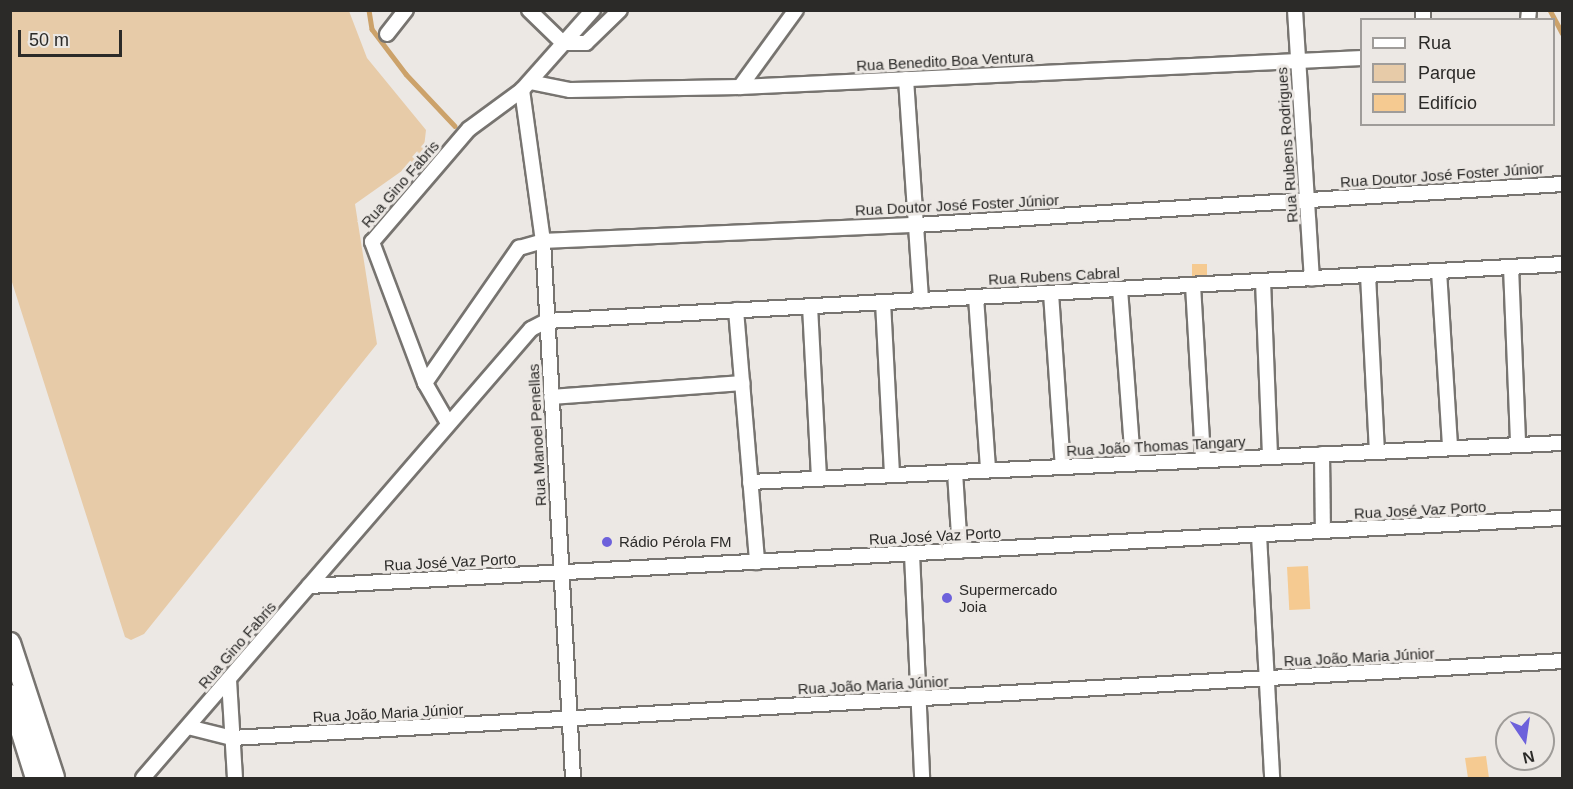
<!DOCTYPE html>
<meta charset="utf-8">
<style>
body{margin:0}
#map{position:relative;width:1573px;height:789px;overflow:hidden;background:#ece8e4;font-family:Helvetica,sans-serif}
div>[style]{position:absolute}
.green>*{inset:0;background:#e7cba8}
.stream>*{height:4.5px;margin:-2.25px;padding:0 2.25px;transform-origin:2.25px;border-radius:2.25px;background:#cca26a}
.building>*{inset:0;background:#f5ca91;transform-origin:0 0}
.roads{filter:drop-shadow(2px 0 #777470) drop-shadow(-2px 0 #777470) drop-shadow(0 2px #777470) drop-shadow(0 -2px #777470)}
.street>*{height:14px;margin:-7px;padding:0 7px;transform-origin:7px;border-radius:7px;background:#fff}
.secondary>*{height:20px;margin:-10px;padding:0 10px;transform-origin:10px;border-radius:10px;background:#fff}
.dots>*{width:16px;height:16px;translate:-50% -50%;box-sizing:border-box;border:3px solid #ece8e4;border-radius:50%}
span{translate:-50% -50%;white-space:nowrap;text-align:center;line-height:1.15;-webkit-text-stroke:6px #ece8e4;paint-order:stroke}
.street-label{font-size:15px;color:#2b2a28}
.poi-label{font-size:15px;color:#2b2a28}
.left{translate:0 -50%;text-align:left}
.frame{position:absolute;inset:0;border:12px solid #2b2a28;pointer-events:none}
.legend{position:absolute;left:1360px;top:18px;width:195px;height:108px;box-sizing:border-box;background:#ece8e4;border:2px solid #9f9c99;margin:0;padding:8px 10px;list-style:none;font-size:18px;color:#2b2a28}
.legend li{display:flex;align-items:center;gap:12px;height:30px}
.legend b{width:30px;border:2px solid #9f9c99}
.north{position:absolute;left:1495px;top:711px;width:60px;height:60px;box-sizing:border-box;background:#ece8e4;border:2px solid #9f9c99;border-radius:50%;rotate:167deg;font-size:16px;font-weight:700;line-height:24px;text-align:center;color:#2b2a28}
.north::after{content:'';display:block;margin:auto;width:21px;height:27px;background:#6d61db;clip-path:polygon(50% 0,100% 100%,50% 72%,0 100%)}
.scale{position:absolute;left:18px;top:30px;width:104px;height:27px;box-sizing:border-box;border:3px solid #2b2a28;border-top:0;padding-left:8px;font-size:18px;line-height:21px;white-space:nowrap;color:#2b2a28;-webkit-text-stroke:4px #ece8e4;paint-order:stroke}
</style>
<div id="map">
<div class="green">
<i style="clip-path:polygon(10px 11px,349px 11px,367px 58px,426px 130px,423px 156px,355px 204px,377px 344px,144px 634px,131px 640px,125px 637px,11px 279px)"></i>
</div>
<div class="stream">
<i style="left:369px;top:10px;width:19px;rotate:81deg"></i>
<i style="left:372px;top:29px;width:56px;rotate:52.9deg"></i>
<i style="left:406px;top:74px;width:71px;rotate:46.7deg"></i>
<i style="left:1550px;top:10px;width:26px;rotate:62deg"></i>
</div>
<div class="building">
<i style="left:1207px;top:264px;width:13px;height:15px;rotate:90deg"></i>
<i style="left:1308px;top:566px;width:43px;height:21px;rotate:87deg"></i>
<i style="clip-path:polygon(1486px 756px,1489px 778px,1468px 778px,1465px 758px)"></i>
</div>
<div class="roads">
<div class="street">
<i style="left:529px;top:10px;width:47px;rotate:44.1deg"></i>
<i style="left:563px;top:43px;width:23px"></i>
<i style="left:586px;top:43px;width:47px;rotate:-44.1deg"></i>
<i style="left:1295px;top:10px;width:269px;rotate:86.4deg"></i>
<i style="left:1423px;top:10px;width:10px;rotate:90deg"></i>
<i style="left:1528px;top:20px;width:10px;rotate:-84deg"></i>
<i style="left:387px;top:34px;width:31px;rotate:-52deg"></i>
<i style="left:906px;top:79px;width:222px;rotate:86.1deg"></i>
<i style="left:530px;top:82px;width:41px;rotate:11.3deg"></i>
<i style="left:570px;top:90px;width:170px;rotate:-1deg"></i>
<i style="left:740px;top:87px;width:623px;rotate:-2.67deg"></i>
<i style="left:740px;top:87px;width:95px;rotate:-54deg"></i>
<i style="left:522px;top:90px;width:152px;rotate:82.1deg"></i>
<i style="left:543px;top:241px;width:538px;rotate:86.8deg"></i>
<i style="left:1511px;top:267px;width:178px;rotate:87.7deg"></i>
<i style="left:1439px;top:271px;width:177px;rotate:86.4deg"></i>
<i style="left:1368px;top:275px;width:177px;rotate:87.1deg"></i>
<i style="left:1263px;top:281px;width:176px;rotate:87.7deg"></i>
<i style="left:1193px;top:285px;width:175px;rotate:86.7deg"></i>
<i style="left:1120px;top:289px;width:174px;rotate:85.7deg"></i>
<i style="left:1051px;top:293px;width:174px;rotate:86.1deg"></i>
<i style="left:976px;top:297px;width:173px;rotate:86deg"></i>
<i style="left:883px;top:302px;width:173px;rotate:87deg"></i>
<i style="left:810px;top:306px;width:172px;rotate:87deg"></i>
<i style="left:736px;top:310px;width:253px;rotate:85.2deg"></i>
<i style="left:425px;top:383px;width:165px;rotate:-55.2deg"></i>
<i style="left:519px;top:248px;width:25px;rotate:-16deg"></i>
<i style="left:543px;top:241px;width:373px;rotate:-2.5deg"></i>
<i style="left:916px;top:225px;width:647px;rotate:-3.63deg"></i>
<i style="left:551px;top:397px;width:192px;rotate:-4.2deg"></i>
<i style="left:448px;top:423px;width:46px;rotate:-119.9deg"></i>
<i style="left:425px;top:383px;width:151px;rotate:-110.6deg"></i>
<i style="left:372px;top:242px;width:149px;rotate:-49.4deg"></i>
<i style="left:469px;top:129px;width:66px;rotate:-36.3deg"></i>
<i style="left:522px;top:90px;width:107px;rotate:-48.4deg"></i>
<i style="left:1322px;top:454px;width:77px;rotate:89.3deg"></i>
<i style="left:955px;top:472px;width:79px;rotate:86.4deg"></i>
<i style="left:750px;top:482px;width:813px;rotate:-2.75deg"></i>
<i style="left:1259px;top:535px;width:243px;rotate:86.9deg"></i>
<i style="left:912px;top:554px;width:224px;rotate:87.4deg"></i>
<i style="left:309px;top:586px;width:1255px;rotate:-3.11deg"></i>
<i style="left:229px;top:680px;width:98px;rotate:86.5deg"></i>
<i style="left:188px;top:727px;width:45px;rotate:14deg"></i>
<i style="left:232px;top:738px;width:1332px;rotate:-3.31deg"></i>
<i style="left:143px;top:778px;width:593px;rotate:-49.17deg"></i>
<i style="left:531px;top:329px;width:18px;rotate:-27deg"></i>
<i style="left:547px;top:321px;width:1017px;rotate:-3.21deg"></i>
</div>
<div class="secondary">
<i style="left:10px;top:643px;width:142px;rotate:71.9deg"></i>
<i style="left:10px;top:695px;width:87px;rotate:72.6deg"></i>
</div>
</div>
<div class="dots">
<i style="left:607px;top:542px;background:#6d61db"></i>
<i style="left:947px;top:598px;background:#6d61db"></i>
</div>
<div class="street-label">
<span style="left:945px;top:61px;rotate:-3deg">Rua Benedito Boa Ventura</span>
<span style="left:1287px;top:145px;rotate:-94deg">Rua Rubens Rodrigues</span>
<span style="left:1442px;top:175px;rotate:-4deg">Rua Doutor José Foster Júnior</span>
<span style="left:400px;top:184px;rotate:-49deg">Rua Gino Fabris</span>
<span style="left:957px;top:205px;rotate:-3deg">Rua Doutor José Foster Júnior</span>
<span style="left:1054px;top:276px;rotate:-3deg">Rua Rubens Cabral</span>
<span style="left:537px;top:435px;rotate:-93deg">Rua Manoel Penellas</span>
<span style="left:1156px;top:446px;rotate:-3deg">Rua João Thomas Tangary</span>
<span style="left:1420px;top:510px;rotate:-3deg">Rua José Vaz Porto</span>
<span style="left:935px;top:536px;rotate:-3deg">Rua José Vaz Porto</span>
<span style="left:450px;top:562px;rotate:-3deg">Rua José Vaz Porto</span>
<span style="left:237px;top:645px;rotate:-49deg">Rua Gino Fabris</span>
<span style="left:1359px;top:657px;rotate:-3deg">Rua João Maria Júnior</span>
<span style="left:873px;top:685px;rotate:-3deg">Rua João Maria Júnior</span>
<span style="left:388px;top:713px;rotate:-3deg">Rua João Maria Júnior</span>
</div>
<div class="poi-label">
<span class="left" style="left:619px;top:542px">Rádio Pérola FM</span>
<span class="left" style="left:959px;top:598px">Supermercado<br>Joia</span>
</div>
<div class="frame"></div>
<ul class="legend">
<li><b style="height:8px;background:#fff"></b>Rua</li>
<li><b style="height:16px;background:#e7cba8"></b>Parque</li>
<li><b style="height:16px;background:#f5ca91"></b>Edifício</li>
</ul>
<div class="north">N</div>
<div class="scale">50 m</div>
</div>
